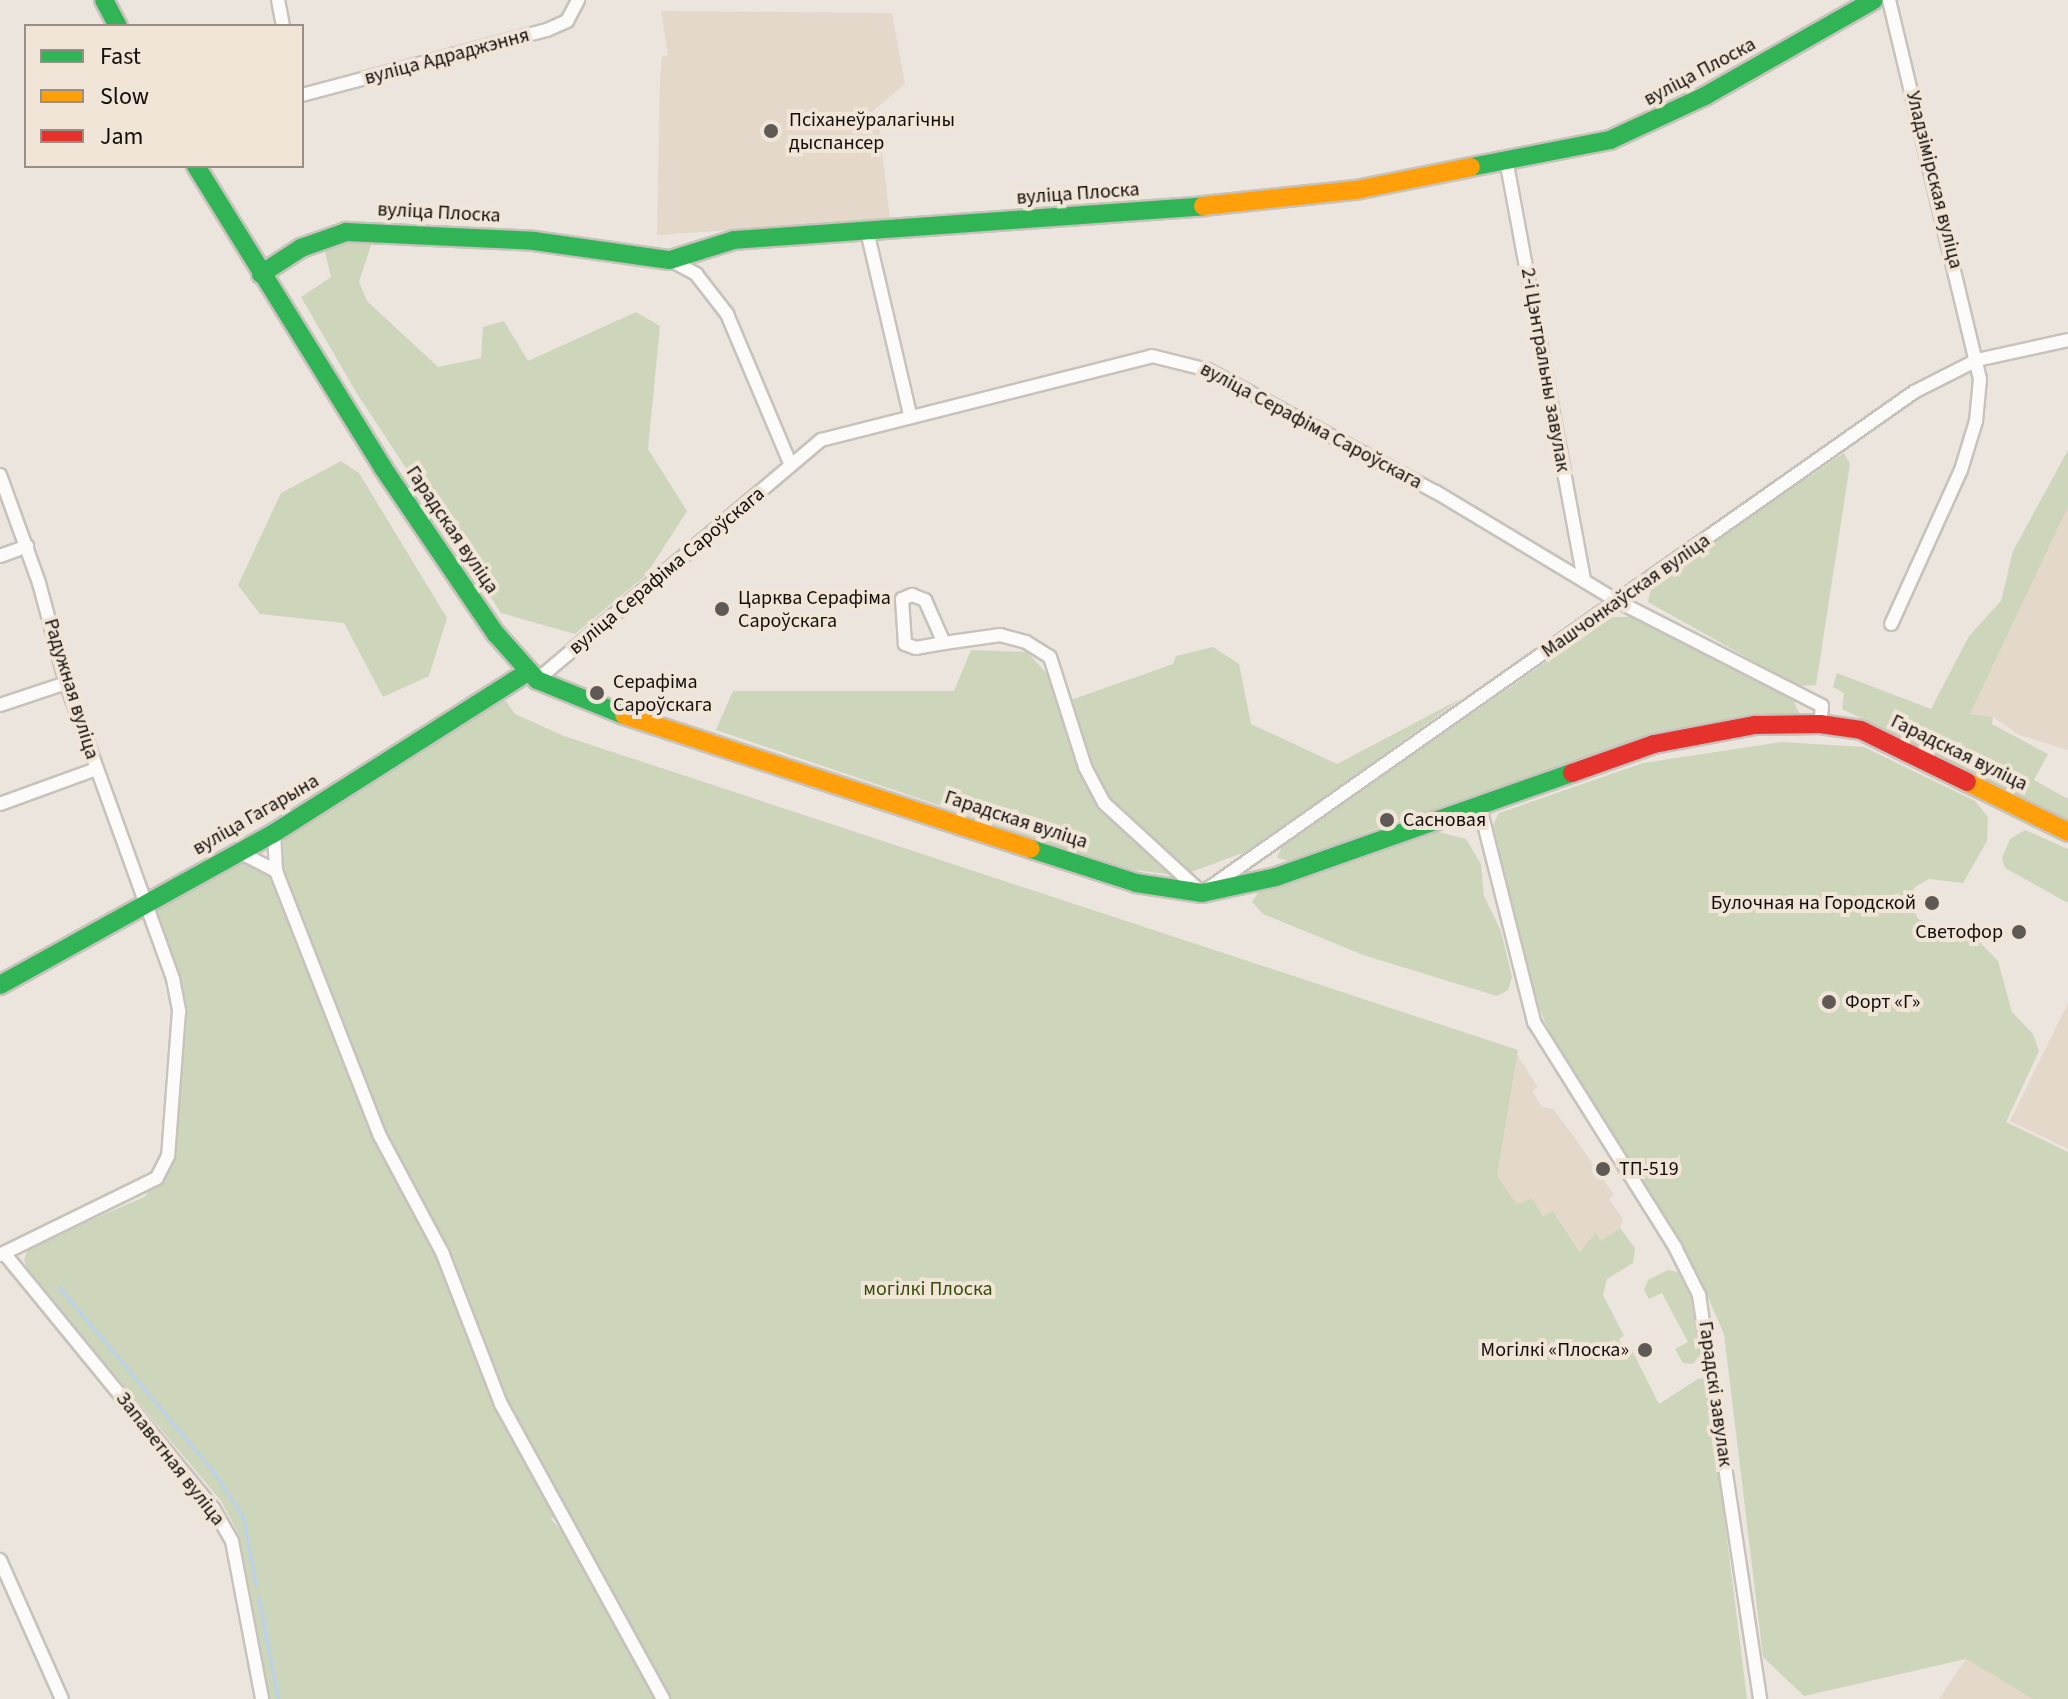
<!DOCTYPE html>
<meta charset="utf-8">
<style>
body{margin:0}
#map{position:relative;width:2068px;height:1699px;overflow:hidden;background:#ebe5de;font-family:"Source Sans 3",sans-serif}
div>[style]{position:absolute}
.built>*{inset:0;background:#e4d8cb}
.green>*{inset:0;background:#cdd6bb}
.stream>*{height:3px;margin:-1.5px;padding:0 1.5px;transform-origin:1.5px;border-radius:1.5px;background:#b9d1eb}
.roads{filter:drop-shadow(2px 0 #c7c2bc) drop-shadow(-2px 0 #c7c2bc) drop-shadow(0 2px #c7c2bc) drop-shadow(0 -2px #c7c2bc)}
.street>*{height:12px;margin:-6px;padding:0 6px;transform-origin:6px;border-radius:6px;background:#fcfbfa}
.fast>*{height:18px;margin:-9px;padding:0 9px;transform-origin:9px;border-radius:9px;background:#30b455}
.slow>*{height:18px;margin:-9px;padding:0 9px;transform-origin:9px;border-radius:9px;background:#ff9f0a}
.jam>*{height:18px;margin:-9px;padding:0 9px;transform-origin:9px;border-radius:9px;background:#e5322d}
.dots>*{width:22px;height:22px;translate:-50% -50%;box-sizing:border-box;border:4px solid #f1e5d8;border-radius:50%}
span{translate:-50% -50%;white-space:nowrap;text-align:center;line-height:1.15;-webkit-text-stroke:8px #f1e5d8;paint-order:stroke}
.street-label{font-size:20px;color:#120e0a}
.poi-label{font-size:20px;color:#120e0a}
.left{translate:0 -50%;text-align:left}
.right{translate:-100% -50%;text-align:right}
.park-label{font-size:20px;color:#354e07}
.legend{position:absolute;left:24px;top:24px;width:280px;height:144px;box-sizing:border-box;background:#f1e5d8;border:2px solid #988f86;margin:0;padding:10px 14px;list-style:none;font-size:24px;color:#120e0a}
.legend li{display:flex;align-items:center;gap:16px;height:40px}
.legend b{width:40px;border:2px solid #988f86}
</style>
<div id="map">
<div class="built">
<i style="clip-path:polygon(661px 11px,892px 13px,905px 84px,873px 111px,878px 116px,890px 219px,657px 235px,660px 79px,662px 56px,668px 55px)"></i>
<i style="clip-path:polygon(2068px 507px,2068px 750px,2019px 735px,1993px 717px,1969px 715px)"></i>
<i style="clip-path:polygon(2068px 1003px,2068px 1149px,2010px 1121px)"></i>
<i style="clip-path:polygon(1517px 1055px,1538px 1087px,1532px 1091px,1542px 1107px,1553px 1109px,1572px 1134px,1614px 1195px,1609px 1199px,1623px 1219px,1620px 1228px,1601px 1242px,1597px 1233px,1581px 1252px,1554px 1212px,1543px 1216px,1517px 1205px,1497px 1176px)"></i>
<i style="clip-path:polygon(1966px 1659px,2033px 1699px,1939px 1699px)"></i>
</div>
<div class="green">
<i style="clip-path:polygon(342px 236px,372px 242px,359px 282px,367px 301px,438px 367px,481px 358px,483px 327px,504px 321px,528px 361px,636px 312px,660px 326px,648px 449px,687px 511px,646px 575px,575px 634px,501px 613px,356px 392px,301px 297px,331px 277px,325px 252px)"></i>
<i style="clip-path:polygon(2068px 450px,2068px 507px,1970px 714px,1993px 717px,1992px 724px,2048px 754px,2034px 780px,2068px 799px,2068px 820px,1842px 709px,1844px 693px,1833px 687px,1837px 673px,1931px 709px,1969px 636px,2001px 601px,2013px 551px)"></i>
<i style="clip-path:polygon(1844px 453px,1850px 464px,1816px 685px,1798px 686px,1648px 602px,1652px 583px)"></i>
<i style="clip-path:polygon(341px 461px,359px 473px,447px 618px,429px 676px,383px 697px,344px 623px,260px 614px,238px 585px,281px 493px)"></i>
<i style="clip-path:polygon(1611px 617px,1636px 617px,1714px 655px,1793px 699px,1799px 713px,1685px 729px,1420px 820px,1398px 820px,1293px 862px,1277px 858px,1282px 846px)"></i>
<i style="clip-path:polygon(1213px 647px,1239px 664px,1251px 724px,1337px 764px,1462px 698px,1251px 850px,1180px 876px,1128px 869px,716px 730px,733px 691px,954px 691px,971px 650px,1027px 652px,1071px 700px,1173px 664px,1176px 656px)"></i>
<i style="clip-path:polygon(506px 701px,515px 714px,564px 736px,1518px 1050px,1497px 1176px,1517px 1204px,1532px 1198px,1543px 1216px,1553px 1211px,1580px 1252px,1596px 1232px,1601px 1241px,1620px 1228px,1635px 1248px,1633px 1263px,1607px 1279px,1603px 1295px,1624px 1336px,1619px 1339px,1623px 1348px,1630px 1346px,1659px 1404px,1698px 1379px,1707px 1378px,1747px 1699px,670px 1699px,565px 1512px,551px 1519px,575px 1547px,658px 1699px,270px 1699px,239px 1535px,221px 1501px,28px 1271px,24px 1259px,29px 1247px,144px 1197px,170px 1168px,185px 1015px,182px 984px,156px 919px,158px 906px,237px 861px,251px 862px,267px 872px,273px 884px,377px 1138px,439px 1256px,482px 1374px,502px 1416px,513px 1413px,472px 1311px,388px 1140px,281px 874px,280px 850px,285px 838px,495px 702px)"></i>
<i style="clip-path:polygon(1782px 742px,1864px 747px,1975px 801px,1988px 817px,1987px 841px,1963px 883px,1929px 879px,1915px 887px,1910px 900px,1918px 919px,1939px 927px,1966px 928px,1998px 961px,2012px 1012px,2033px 1034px,2039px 1051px,2006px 1122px,2068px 1152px,2068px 1699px,2033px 1699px,1966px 1659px,1804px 1696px,1763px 1657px,1724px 1334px,1700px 1279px,1562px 1058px,1531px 991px,1491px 829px,1499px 813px,1643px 763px)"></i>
<i style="clip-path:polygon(2025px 830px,2068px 849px,2068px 903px,2005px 868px,2002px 858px,2010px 839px)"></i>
<i style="clip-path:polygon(1435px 831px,1466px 839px,1481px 864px,1484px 896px,1501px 931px,1512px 977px,1508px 990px,1497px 996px,1363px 955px,1263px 914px,1252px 902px,1260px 890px)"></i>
<i style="clip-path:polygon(1668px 1270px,1678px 1272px,1694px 1304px,1702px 1352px,1693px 1364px,1683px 1363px,1675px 1349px,1688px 1342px,1662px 1293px,1649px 1299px,1644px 1290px,1648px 1280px)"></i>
</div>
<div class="stream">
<i style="left:59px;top:1287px;width:240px;rotate:50.1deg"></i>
<i style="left:213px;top:1471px;width:55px;rotate:56.9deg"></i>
<i style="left:243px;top:1517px;width:70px;rotate:79.3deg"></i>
<i style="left:258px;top:1596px;width:105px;rotate:79deg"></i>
</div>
<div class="roads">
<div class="street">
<i style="left:278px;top:0;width:26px;rotate:79deg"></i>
<i style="left:1889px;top:0;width:390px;rotate:76.5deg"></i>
<i style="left:1980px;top:379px;width:42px;rotate:95.4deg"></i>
<i style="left:1976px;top:421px;width:51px;rotate:107deg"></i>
<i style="left:1961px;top:470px;width:169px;rotate:114.4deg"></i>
<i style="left:302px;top:95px;width:253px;rotate:-14.9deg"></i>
<i style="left:547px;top:30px;width:22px;rotate:-24deg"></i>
<i style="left:567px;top:21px;width:24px;rotate:-62deg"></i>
<i style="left:1506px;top:159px;width:429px;rotate:79.5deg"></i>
<i style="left:867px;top:231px;width:189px;rotate:76.8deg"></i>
<i style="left:670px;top:260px;width:30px;rotate:28deg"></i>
<i style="left:696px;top:274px;width:51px;rotate:52.2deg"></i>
<i style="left:727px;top:314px;width:162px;rotate:67.1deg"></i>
<i style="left:0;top:475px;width:115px;rotate:70.1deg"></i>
<i style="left:39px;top:583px;width:104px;rotate:74.9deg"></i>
<i style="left:66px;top:683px;width:315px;rotate:70.1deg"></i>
<i style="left:173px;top:979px;width:33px;rotate:79deg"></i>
<i style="left:179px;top:1011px;width:145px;rotate:94.3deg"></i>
<i style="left:168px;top:1156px;width:25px;rotate:117deg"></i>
<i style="left:157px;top:1178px;width:175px;rotate:153.9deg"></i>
<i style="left:0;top:556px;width:29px;rotate:-20deg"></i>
<i style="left:944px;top:643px;width:28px;rotate:170deg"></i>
<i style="left:916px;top:648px;width:12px;rotate:-160deg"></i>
<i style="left:905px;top:644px;width:45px;rotate:-93.8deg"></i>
<i style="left:902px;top:599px;width:11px;rotate:-22deg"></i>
<i style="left:912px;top:595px;width:14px;rotate:21deg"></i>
<i style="left:925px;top:600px;width:47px;rotate:66.2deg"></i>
<i style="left:944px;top:643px;width:57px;rotate:-8.1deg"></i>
<i style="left:1000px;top:635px;width:27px;rotate:15deg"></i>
<i style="left:1026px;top:642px;width:28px;rotate:32deg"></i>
<i style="left:1050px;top:657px;width:115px;rotate:72.3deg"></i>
<i style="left:1085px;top:767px;width:41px;rotate:62.2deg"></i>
<i style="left:1104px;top:803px;width:133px;rotate:42.6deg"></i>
<i style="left:1202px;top:893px;width:871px;rotate:-35.13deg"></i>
<i style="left:1914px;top:392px;width:71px;rotate:-26.9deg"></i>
<i style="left:1977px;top:360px;width:93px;rotate:-12.4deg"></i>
<i style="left:537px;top:680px;width:372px;rotate:-40.2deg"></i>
<i style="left:821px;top:440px;width:341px;rotate:-14.2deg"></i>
<i style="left:1152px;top:356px;width:58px;rotate:14deg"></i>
<i style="left:1208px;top:370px;width:259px;rotate:28.2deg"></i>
<i style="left:1436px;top:492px;width:214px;rotate:31deg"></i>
<i style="left:1619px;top:602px;width:228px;rotate:27.1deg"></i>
<i style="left:1822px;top:706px;width:18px;rotate:96deg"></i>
<i style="left:0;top:705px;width:70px;rotate:-18.4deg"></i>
<i style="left:0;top:804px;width:102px;rotate:-20deg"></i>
<i style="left:1479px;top:804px;width:225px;rotate:75.8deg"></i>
<i style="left:1534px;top:1022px;width:266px;rotate:57.9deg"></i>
<i style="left:1675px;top:1247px;width:54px;rotate:63.4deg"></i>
<i style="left:1699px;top:1295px;width:409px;rotate:81.4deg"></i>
<i style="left:274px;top:833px;width:38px;rotate:87deg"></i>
<i style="left:276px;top:871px;width:285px;rotate:68.6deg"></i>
<i style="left:380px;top:1136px;width:132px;rotate:61.9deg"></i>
<i style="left:442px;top:1252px;width:163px;rotate:68.8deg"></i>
<i style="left:501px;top:1404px;width:337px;rotate:61.2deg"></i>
<i style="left:239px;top:852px;width:42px;rotate:27.2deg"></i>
<i style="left:4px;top:1253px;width:330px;rotate:50.7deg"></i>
<i style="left:213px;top:1508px;width:38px;rotate:60deg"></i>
<i style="left:232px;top:1541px;width:161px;rotate:79.2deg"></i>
<i style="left:0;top:1560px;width:152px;rotate:66deg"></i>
</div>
<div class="fast">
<i style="left:104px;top:0;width:30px;rotate:62deg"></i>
<i style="left:196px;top:166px;width:355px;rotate:58.2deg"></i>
<i style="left:383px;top:468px;width:201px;rotate:55.8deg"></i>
<i style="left:496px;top:634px;width:62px;rotate:48.3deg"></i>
<i style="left:537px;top:680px;width:94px;rotate:21.9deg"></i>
<i style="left:1471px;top:167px;width:142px;rotate:-11deg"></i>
<i style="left:1610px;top:140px;width:105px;rotate:-24.9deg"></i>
<i style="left:1705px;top:96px;width:194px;rotate:-29.6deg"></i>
<i style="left:261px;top:274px;width:48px;rotate:-33deg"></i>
<i style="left:301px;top:248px;width:48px;rotate:-19.6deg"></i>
<i style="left:346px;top:232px;width:188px;rotate:2.7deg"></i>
<i style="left:534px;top:241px;width:137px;rotate:8deg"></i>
<i style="left:670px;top:260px;width:67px;rotate:-17.4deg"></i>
<i style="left:734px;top:240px;width:470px;rotate:-4.1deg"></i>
<i style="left:1031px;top:849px;width:110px;rotate:17.9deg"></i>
<i style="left:1136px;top:883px;width:67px;rotate:8.6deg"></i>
<i style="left:1202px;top:893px;width:76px;rotate:-12.2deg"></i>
<i style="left:1276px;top:877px;width:314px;rotate:-19.4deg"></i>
<i style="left:0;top:985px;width:313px;rotate:-29deg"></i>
<i style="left:274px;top:833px;width:301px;rotate:-32.4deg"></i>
</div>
<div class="slow">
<i style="left:1203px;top:206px;width:154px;rotate:-6deg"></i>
<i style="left:1356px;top:190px;width:117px;rotate:-11.3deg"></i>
<i style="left:624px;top:715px;width:428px;rotate:18.2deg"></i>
<i style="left:1967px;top:782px;width:113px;rotate:26.3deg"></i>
</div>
<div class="jam">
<i style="left:1572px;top:773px;width:87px;rotate:-19.5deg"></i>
<i style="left:1654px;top:744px;width:103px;rotate:-10.7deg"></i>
<i style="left:1755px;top:725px;width:65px;rotate:-0.9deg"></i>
<i style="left:1820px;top:724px;width:41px;rotate:8.3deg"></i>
<i style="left:1861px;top:730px;width:118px;rotate:26.1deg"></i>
</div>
</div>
<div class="dots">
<i style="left:771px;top:131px;background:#5e5954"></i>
<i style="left:722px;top:609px;background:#5e5954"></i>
<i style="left:597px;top:693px;background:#5e5954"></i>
<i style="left:1387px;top:820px;background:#5e5954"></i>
<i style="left:1932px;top:903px;background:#5e5954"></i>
<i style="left:2019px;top:932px;background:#5e5954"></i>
<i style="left:1829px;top:1002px;background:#5e5954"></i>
<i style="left:1603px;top:1169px;background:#5e5954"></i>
<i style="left:1645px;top:1350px;background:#5e5954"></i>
</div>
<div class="street-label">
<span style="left:447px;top:57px;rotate:-15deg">вуліца Адраджэння</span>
<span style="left:1700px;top:72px;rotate:-28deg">вуліца Плоска</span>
<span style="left:1934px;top:180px;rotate:76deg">Уладзімірская вуліца</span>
<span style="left:1078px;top:194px;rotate:-4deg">вуліца Плоска</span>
<span style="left:439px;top:213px;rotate:3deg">вуліца Плоска</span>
<span style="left:1545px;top:370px;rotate:80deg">2-і Цэнтральны завулак</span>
<span style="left:1311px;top:426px;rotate:28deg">вуліца Серафіма Сароўскага</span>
<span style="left:452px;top:530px;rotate:56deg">Гарадская вуліца</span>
<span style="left:667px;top:571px;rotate:-40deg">вуліца Серафіма Сароўскага</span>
<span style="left:1626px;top:596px;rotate:-35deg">Машчонкаўская вуліца</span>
<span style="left:71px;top:689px;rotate:73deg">Радужная вуліца</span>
<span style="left:1959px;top:753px;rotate:26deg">Гарадская вуліца</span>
<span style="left:256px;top:815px;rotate:-30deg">вуліца Гагарына</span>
<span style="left:1016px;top:820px;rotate:18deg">Гарадская вуліца</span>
<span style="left:1715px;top:1394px;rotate:82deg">Гарадскі завулак</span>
<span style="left:170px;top:1459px;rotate:52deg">Запаветная вуліца</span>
</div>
<div class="poi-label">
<span class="left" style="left:789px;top:132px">Псіханеўралагічны<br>дыспансер</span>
<span class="left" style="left:738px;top:610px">Царква Серафіма<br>Сароўскага</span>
<span class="left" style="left:613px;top:694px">Серафіма<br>Сароўскага</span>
<span class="left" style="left:1403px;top:820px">Сасновая</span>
<span class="right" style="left:1916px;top:903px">Булочная на Городской</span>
<span class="right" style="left:2003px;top:932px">Светофор</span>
<span class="left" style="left:1845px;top:1002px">Форт «Г»</span>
<span class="left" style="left:1619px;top:1169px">ТП-519</span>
<span class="right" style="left:1629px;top:1350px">Могілкі «Плоска»</span>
</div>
<div class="park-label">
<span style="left:928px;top:1289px">могілкі Плоска</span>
</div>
<ul class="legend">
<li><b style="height:10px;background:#30b455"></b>Fast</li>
<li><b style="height:10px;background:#ff9f0a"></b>Slow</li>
<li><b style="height:10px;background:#e5322d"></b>Jam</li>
</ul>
</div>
